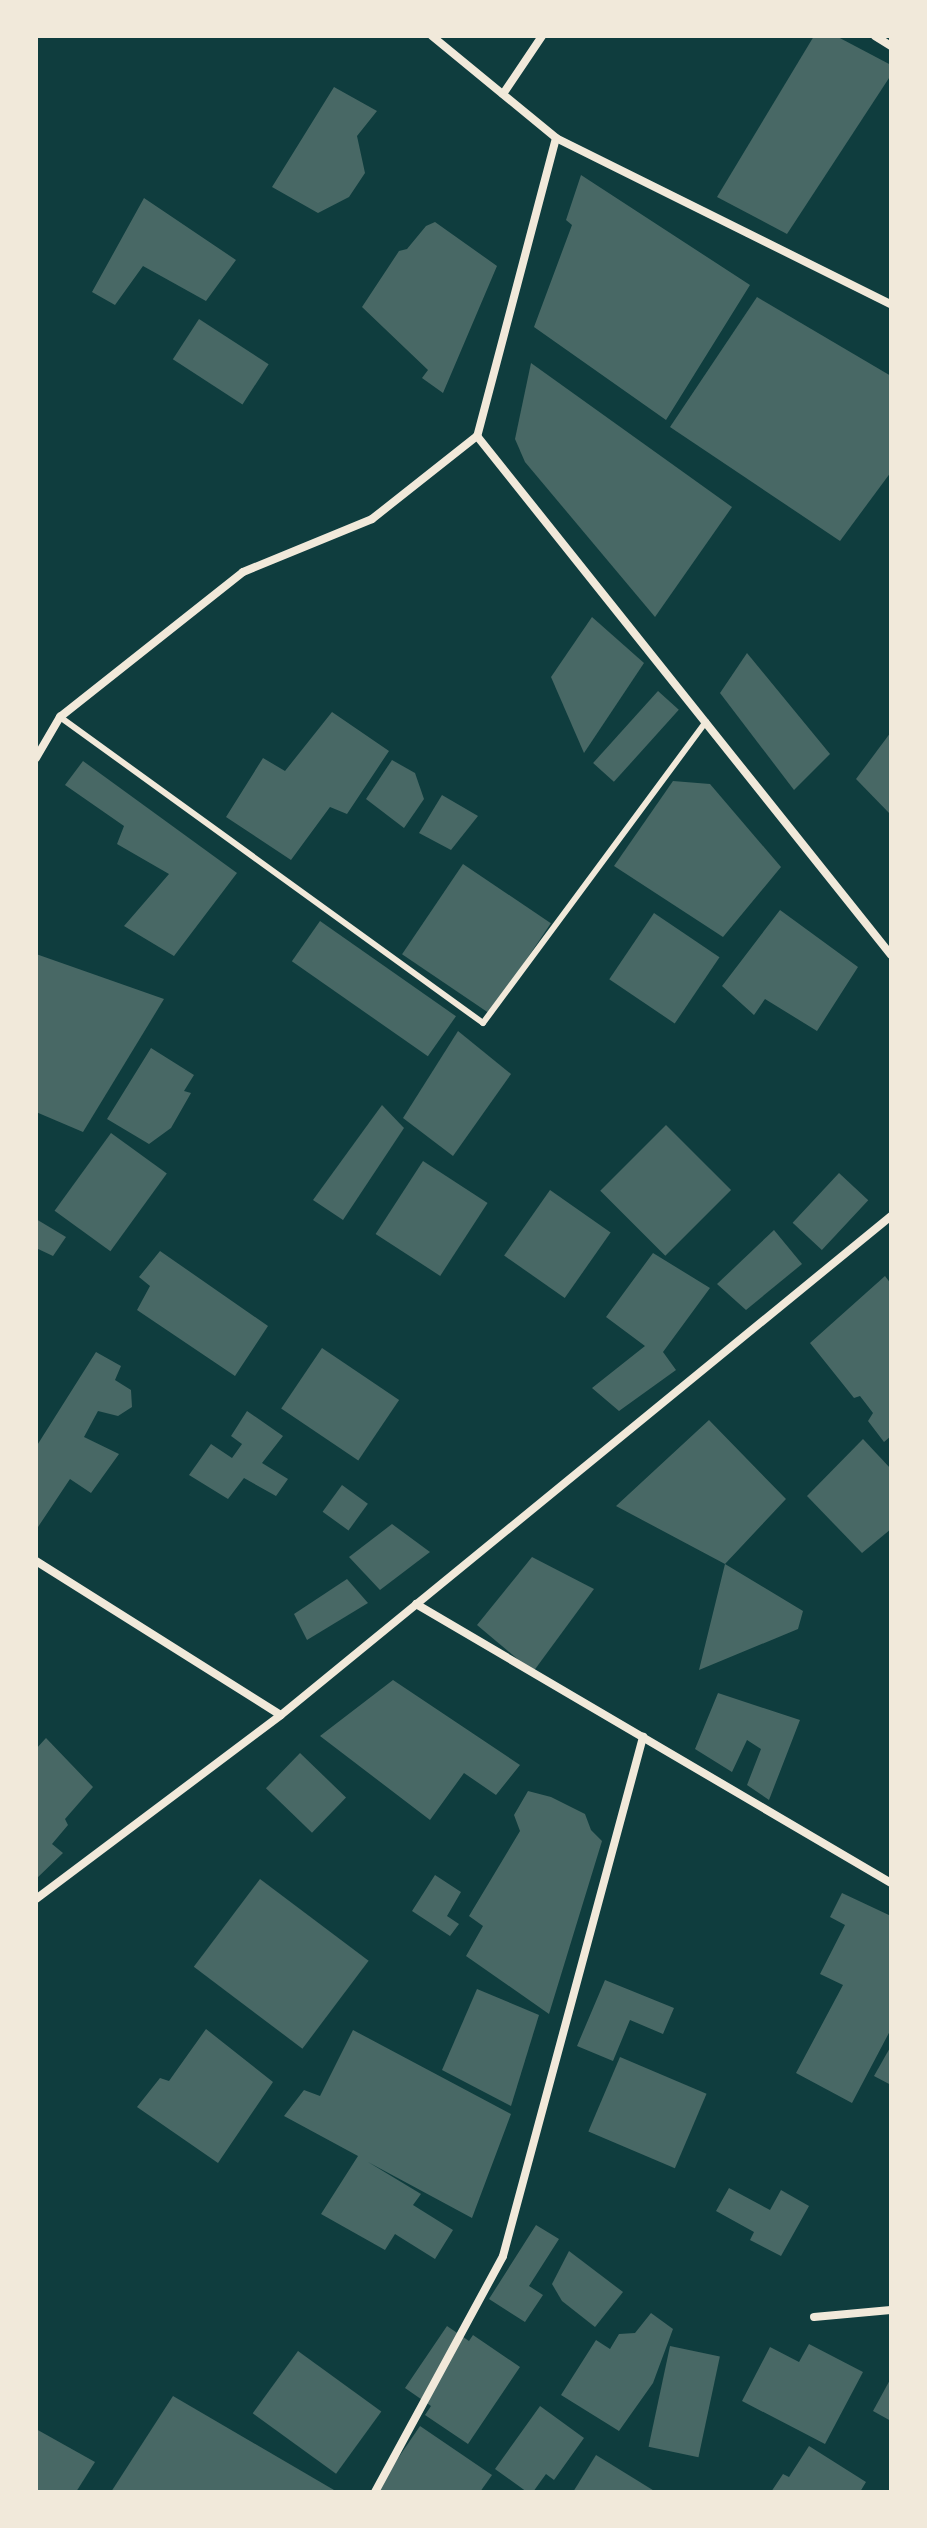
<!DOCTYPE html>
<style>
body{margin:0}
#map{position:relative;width:927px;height:2528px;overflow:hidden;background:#0f3d3e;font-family:Signika,sans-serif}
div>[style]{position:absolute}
.building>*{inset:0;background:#486865;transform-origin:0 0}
.service>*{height:6px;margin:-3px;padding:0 3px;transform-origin:3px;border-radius:3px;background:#f1e9da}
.minor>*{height:8px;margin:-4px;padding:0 4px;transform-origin:4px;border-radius:4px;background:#f1e9da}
span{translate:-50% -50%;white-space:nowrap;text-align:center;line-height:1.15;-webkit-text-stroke:7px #f1e9da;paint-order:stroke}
.frame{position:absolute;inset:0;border:38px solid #f1e9da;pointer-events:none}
</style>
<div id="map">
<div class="building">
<i style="clip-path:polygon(814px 36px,836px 36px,891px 65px,891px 75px,787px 234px,717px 197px)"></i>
<i style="clip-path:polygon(334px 87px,377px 111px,357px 136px,365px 173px,349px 197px,318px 213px,272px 187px)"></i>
<i style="clip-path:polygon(581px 175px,750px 285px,666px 420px,534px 327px,572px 225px,566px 220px)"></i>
<i style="clip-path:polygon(144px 198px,236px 260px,206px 301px,143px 266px,115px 305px,92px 292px)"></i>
<i style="clip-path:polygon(435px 222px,497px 266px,443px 393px,422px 378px,428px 370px,362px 307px,399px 251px,407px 249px,426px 226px)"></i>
<i style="clip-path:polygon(757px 297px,891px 376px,891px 472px,840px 541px,670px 427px)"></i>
<i style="left:199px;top:319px;width:83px;height:48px;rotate:33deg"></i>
<i style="clip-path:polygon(531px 363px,732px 507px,655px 617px,525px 462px,515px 439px)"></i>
<i style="clip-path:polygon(592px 617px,644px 663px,584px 753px,551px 677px)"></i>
<i style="clip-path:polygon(747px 653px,830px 754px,794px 790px,720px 693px)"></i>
<i style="left:658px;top:691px;width:28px;height:97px;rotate:42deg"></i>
<i style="clip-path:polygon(332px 712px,389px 751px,347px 814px,330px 807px,291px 860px,226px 817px,263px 758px,285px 771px)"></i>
<i style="clip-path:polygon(891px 732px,891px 815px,856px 779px)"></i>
<i style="clip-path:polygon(392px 760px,415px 773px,424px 799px,404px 828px,366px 799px)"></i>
<i style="clip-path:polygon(83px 761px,237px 873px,174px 956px,124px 926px,169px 874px,117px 844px,124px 826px,65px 785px)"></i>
<i style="clip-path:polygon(673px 781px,710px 784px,781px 867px,723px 937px,614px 866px)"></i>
<i style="clip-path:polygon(442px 795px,478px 816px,451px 850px,419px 833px)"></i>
<i style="left:463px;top:864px;width:106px;height:109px;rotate:34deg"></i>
<i style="clip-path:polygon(780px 910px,858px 967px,817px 1031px,765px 999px,754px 1015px,722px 986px)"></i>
<i style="left:654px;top:913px;width:79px;height:80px;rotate:34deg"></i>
<i style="left:320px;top:921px;width:166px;height:49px;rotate:35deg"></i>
<i style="clip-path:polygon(36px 954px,164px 999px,83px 1132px,36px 1112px)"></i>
<i style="clip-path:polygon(458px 1031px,511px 1074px,453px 1156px,403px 1118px)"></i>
<i style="clip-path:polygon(151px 1048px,194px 1075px,184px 1091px,191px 1093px,171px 1128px,149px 1144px,107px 1119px)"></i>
<i style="clip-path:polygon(382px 1105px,404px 1128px,343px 1220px,313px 1200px)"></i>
<i style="left:666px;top:1125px;width:92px;height:93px;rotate:45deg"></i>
<i style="left:111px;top:1133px;width:69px;height:96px;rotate:36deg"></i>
<i style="left:423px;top:1161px;width:77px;height:87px;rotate:33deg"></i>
<i style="left:839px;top:1173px;width:40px;height:68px;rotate:43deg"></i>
<i style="left:550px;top:1190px;width:74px;height:80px;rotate:35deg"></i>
<i style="clip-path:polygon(36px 1219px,66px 1237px,53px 1256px,36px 1248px)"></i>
<i style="clip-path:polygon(774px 1230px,802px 1264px,746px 1310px,717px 1284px)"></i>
<i style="clip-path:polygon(160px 1251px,268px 1326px,235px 1376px,137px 1310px,150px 1286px,139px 1277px)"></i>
<i style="clip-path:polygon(653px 1253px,710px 1288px,663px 1352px,676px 1370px,619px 1411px,592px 1388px,645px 1346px,606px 1317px)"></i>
<i style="clip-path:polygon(885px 1276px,891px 1284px,891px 1436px,884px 1442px,868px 1421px,873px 1413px,860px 1396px,854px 1398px,810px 1343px)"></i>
<i style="left:322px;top:1348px;width:93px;height:73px;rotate:34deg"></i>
<i style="clip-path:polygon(96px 1352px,121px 1366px,115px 1380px,131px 1390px,132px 1407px,118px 1416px,98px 1411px,84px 1437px,119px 1454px,91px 1493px,70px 1479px,36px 1530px,36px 1447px)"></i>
<i style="clip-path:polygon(247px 1411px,283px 1436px,262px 1463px,288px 1479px,276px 1496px,244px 1478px,228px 1499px,189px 1475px,211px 1444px,232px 1458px,242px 1444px,231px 1436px)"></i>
<i style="clip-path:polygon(709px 1420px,786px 1499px,725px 1564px,803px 1611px,798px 1629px,699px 1670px,725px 1564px,616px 1506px)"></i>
<i style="clip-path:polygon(863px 1439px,891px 1469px,891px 1529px,862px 1553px,807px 1496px)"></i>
<i style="left:342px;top:1485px;width:32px;height:33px;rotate:36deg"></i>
<i style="clip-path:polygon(392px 1524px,430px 1552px,380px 1590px,349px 1557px)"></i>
<i style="clip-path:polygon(532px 1557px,594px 1589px,533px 1672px,477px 1625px)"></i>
<i style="clip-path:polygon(347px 1579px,368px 1603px,307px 1640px,294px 1614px)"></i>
<i style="clip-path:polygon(393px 1680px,520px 1765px,496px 1795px,464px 1773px,430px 1820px,320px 1736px)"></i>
<i style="clip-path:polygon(718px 1693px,800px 1720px,769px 1800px,747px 1785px,761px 1749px,747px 1740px,732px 1772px,695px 1749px)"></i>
<i style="clip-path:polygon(46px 1738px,93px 1787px,65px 1819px,68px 1825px,52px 1844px,63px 1853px,36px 1879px,36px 1749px)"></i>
<i style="left:300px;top:1753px;width:64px;height:49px;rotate:44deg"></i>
<i style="clip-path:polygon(528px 1791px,551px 1797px,585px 1814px,591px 1830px,602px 1841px,549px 2014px,466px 1956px,483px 1926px,469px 1916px,520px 1831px,514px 1815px)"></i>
<i style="clip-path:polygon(435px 1875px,461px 1892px,447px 1916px,459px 1924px,450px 1936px,412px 1911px)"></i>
<i style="left:260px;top:1879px;width:136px;height:110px;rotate:37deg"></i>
<i style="clip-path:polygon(842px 1893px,891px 1916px,891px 2029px,852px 2103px,796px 2073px,843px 1985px,820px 1974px,845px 1925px,830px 1917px)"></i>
<i style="clip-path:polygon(605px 1980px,674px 2008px,663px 2034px,630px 2020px,613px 2061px,577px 2046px)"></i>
<i style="clip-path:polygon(477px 1989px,539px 2015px,511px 2106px,442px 2070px)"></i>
<i style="clip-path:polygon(206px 2029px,273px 2082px,218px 2163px,137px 2107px,160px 2078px,169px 2081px)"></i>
<i style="clip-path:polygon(353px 2030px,511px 2114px,472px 2218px,368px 2162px,421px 2194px,413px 2205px,453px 2230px,435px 2259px,395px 2234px,385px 2250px,321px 2214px,358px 2156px,284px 2116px,304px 2090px,320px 2096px)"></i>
<i style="clip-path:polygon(891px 2046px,891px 2085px,874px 2076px)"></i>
<i style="left:620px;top:2057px;width:94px;height:81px;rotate:23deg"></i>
<i style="clip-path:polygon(729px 2188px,770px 2210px,781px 2190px,809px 2206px,781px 2256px,750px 2240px,754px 2232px,716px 2211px)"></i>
<i style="clip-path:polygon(536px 2225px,559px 2239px,529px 2286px,543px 2295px,525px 2322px,489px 2299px)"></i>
<i style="clip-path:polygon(569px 2251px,623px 2292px,595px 2327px,562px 2301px,552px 2284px)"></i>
<i style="clip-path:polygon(651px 2313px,673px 2329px,653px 2383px,619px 2431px,561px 2395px,596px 2340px,610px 2349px,619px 2334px,635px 2333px)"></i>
<i style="clip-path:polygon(447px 2326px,469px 2341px,473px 2335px,520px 2367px,468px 2444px,425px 2415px,431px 2406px,405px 2388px)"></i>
<i style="clip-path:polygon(809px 2344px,863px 2372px,825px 2444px,742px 2401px,770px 2347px,799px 2362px)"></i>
<i style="left:670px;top:2346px;width:51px;height:103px;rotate:12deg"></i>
<i style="left:298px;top:2351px;width:103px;height:77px;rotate:36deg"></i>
<i style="clip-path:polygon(891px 2378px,891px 2421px,873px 2411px)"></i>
<i style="clip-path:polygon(173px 2396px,334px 2490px,111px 2492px)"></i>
<i style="clip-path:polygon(540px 2406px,584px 2438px,554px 2480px,546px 2474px,533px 2492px,527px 2492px,495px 2469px)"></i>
<i style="clip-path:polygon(420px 2426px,492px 2475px,480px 2492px,375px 2492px)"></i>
<i style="clip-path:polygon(36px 2429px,95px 2462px,76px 2492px,36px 2492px)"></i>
<i style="clip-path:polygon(809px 2446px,866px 2482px,860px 2492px,771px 2492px,783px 2474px,789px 2477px)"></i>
<i style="clip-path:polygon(596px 2455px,656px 2492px,573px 2492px)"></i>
</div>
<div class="service">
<i style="left:60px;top:717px;width:522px;rotate:35.88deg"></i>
<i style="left:483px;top:1023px;width:375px;rotate:-53.5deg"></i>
</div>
<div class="minor">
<i style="left:432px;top:36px;width:161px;rotate:39.4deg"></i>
<i style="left:556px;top:138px;width:374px;rotate:26.4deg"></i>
<i style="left:875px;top:36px;width:19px;rotate:32deg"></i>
<i style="left:503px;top:94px;width:70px;rotate:-56.1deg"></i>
<i style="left:556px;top:138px;width:308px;rotate:104.8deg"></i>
<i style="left:477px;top:436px;width:664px;rotate:51.42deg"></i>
<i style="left:36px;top:758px;width:48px;rotate:-59.7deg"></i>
<i style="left:60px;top:717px;width:233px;rotate:-38.4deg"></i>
<i style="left:243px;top:572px;width:139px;rotate:-22.3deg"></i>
<i style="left:372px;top:519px;width:134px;rotate:-38.3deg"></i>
<i style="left:36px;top:1561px;width:289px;rotate:32.2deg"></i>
<i style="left:416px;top:1604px;width:551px;rotate:30.43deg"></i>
<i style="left:36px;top:1899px;width:306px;rotate:-36.9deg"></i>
<i style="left:281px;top:1715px;width:788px;rotate:-39.28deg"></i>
<i style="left:814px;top:2317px;width:77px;rotate:-5.2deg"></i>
<i style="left:375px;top:2492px;width:268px;rotate:-61.5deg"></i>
<i style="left:503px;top:2256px;width:538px;rotate:-74.9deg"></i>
</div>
<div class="frame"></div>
</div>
